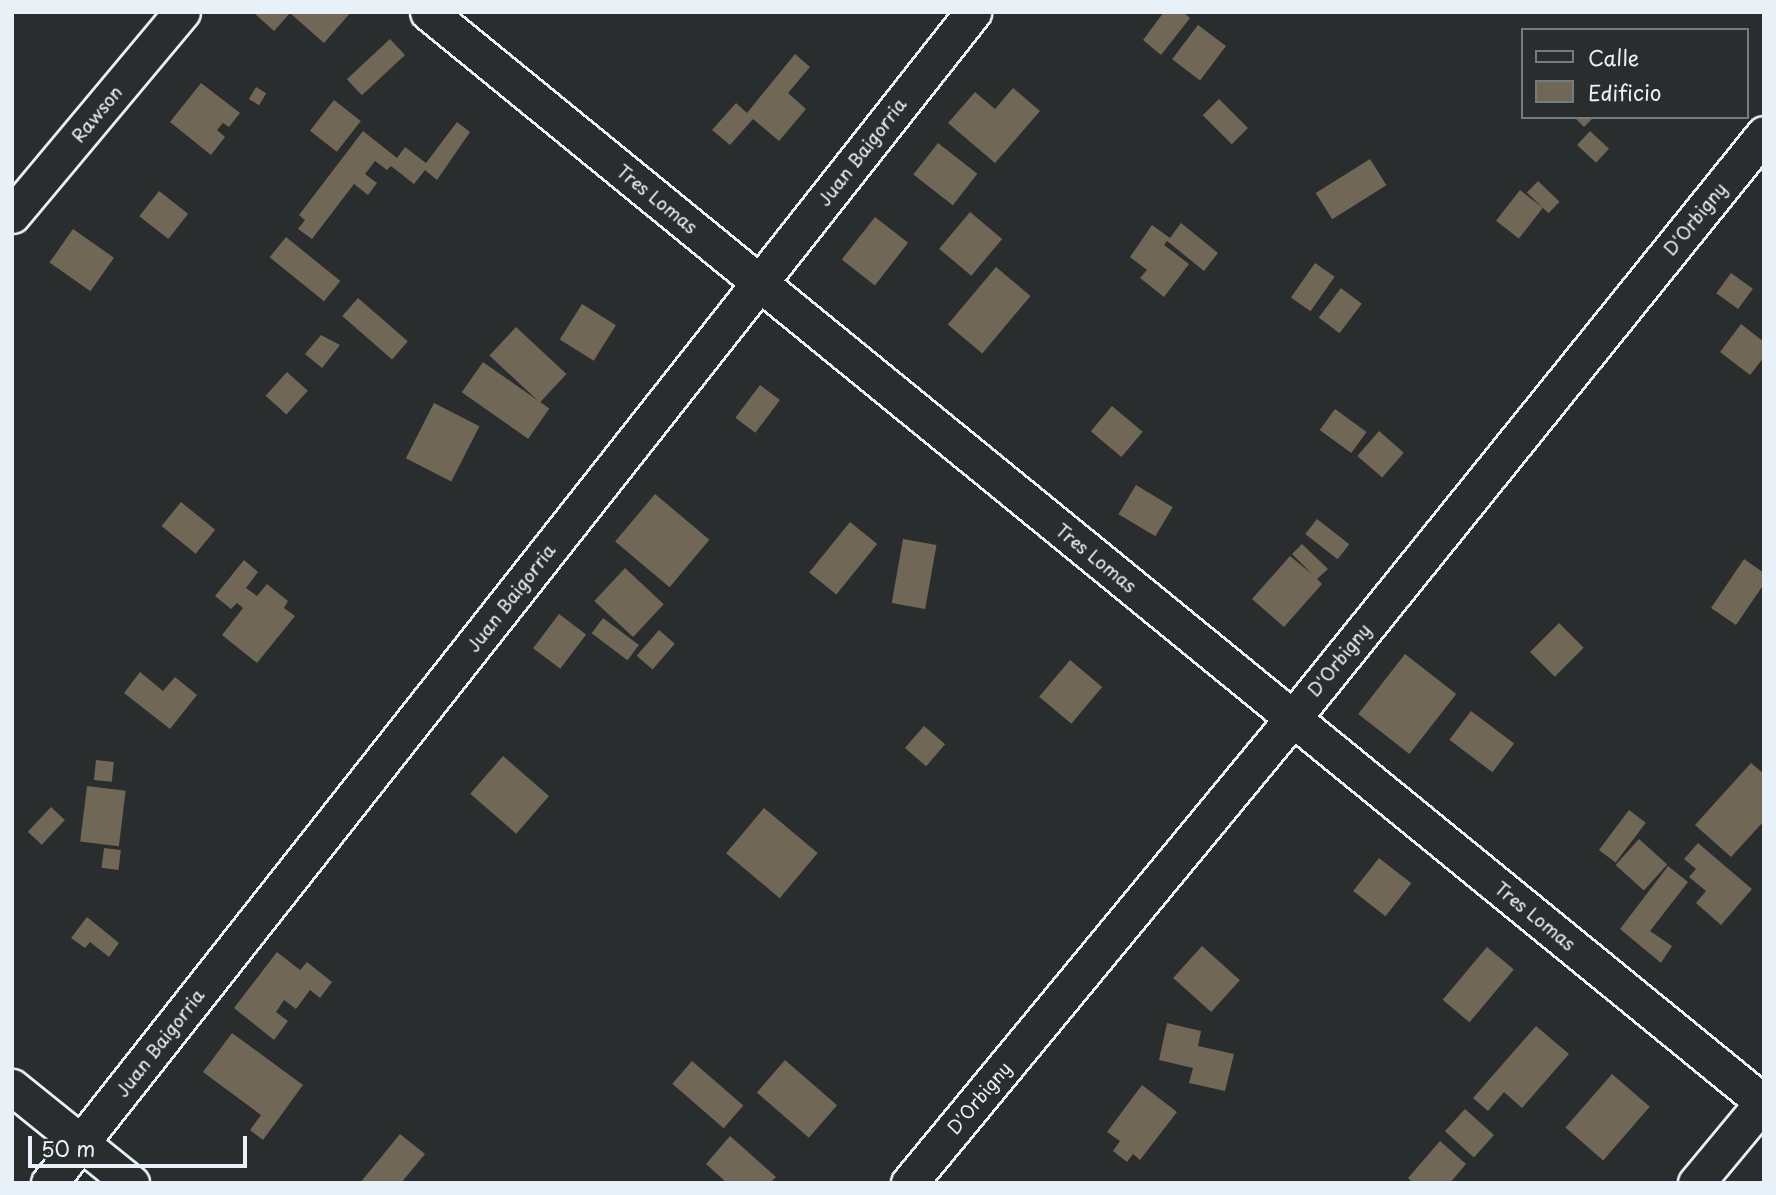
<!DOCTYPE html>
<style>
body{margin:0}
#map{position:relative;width:1776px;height:1195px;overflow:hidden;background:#2a2d2e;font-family:"Playpen Sans",sans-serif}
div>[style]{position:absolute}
.building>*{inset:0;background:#706757;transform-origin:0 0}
.roads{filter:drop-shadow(2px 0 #e8f1f8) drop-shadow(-2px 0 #e8f1f8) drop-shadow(0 2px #e8f1f8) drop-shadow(0 -2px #e8f1f8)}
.minor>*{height:35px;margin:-17.5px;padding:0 17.5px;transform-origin:17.5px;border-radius:17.5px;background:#2a2d2e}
span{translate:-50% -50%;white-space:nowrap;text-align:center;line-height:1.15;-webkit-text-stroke:7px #2a2d2e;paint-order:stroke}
.street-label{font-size:18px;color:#e8f1f8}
.frame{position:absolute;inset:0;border:14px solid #e8f1f8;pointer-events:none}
.legend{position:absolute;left:1521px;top:28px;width:228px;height:91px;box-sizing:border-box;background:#2a2d2e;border:2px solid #767b7f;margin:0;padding:9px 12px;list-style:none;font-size:21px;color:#e8f1f8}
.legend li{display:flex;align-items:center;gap:14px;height:35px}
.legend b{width:35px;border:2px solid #767b7f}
.scale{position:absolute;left:28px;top:1136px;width:219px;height:32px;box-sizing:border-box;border:4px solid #e8f1f8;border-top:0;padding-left:9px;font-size:21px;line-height:24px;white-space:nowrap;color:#e8f1f8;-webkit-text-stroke:5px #2a2d2e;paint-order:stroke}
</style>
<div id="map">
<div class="building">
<i style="clip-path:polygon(253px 12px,351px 12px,324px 43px,290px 13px,274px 31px)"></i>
<i style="clip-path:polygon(1164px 12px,1183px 12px,1190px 18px,1161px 55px,1143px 40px)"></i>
<i style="left:1198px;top:25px;width:35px;height:43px;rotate:37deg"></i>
<i style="left:390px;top:39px;width:22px;height:59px;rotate:47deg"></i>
<i style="clip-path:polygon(795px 54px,810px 67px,788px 93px,806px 109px,779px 141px,753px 119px,730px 145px,712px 130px,736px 103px,747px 113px)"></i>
<i style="clip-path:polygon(201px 83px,240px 113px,229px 127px,223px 123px,217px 130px,225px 137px,211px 155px,170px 122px)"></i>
<i style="left:256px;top:87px;width:12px;height:14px;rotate:31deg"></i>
<i style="clip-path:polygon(1013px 88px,1040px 111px,995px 163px,948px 123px,975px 92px,995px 109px)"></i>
<i style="left:1219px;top:99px;width:41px;height:23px;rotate:45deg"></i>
<i style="left:334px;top:100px;width:34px;height:39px;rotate:38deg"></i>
<i style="clip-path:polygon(1574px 117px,1594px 117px,1584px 127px)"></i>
<i style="clip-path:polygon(457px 122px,470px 132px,437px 180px,425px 170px,414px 184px,391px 166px,387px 170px,375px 161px,365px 174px,377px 183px,368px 195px,354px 184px,312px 239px,298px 229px,305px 220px,299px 215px,363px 131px,397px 158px,405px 147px,426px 163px)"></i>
<i style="left:1590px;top:131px;width:26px;height:19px;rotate:43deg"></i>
<i style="left:938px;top:143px;width:50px;height:40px;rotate:38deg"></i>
<i style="left:1370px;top:159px;width:31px;height:64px;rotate:58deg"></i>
<i style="left:1538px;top:181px;width:30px;height:16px;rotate:44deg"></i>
<i style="left:1520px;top:190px;width:29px;height:39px;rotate:38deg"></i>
<i style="left:159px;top:191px;width:37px;height:32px;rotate:38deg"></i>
<i style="left:970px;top:212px;width:42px;height:48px;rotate:40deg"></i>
<i style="left:875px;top:217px;width:42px;height:54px;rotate:38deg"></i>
<i style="clip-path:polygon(1181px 223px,1218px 253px,1204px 271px,1167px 241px,1164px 245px,1189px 264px,1164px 297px,1140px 278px,1147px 270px,1130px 257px,1152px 225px,1170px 238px)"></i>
<i style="left:73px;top:229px;width:50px;height:41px;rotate:35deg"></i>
<i style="left:286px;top:237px;width:70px;height:26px;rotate:39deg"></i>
<i style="left:1315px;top:263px;width:24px;height:42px;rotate:35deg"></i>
<i style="left:996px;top:267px;width:45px;height:75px;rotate:40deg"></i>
<i style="left:1731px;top:273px;width:27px;height:25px;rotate:36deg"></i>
<i style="left:1341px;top:288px;width:26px;height:37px;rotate:37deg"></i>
<i style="left:358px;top:298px;width:66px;height:24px;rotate:41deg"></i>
<i style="left:582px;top:304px;width:40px;height:42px;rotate:32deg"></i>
<i style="clip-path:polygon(1741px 324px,1764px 342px,1764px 357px,1750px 375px,1720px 352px)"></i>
<i style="left:516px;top:327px;width:69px;height:39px;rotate:43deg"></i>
<i style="clip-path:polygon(321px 335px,340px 345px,322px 368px,305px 354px)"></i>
<i style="left:483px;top:362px;width:81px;height:37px;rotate:35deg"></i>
<i style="left:287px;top:372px;width:28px;height:32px;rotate:42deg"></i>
<i style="left:760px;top:385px;width:25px;height:41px;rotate:37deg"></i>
<i style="left:434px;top:403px;width:51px;height:62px;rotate:27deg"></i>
<i style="left:1112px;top:406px;width:40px;height:33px;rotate:40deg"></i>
<i style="left:1335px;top:409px;width:39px;height:26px;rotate:36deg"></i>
<i style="left:1379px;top:431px;width:33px;height:33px;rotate:41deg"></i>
<i style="left:1136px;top:485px;width:43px;height:34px;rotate:31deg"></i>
<i style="left:655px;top:494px;width:71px;height:62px;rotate:40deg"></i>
<i style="left:181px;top:502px;width:44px;height:31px;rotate:39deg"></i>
<i style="left:1317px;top:519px;width:41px;height:19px;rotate:38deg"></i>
<i style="left:850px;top:522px;width:35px;height:65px;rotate:39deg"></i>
<i style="left:903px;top:539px;width:34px;height:65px;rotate:10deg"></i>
<i style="clip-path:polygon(1302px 544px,1328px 569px,1317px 579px,1322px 584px,1284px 627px,1252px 599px,1290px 556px,1313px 575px,1292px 554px)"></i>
<i style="clip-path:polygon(1744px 559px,1764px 573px,1764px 584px,1736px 625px,1711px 608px)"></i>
<i style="clip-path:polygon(244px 560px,258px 572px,246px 588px,257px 596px,267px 584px,288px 601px,284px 608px,295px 616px,257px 663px,222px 635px,243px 608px,237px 603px,231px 609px,215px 596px)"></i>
<i style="left:625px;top:568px;width:53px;height:45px;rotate:43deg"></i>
<i style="left:559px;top:614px;width:34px;height:43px;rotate:37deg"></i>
<i style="left:603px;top:618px;width:45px;height:19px;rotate:37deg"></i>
<i style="left:1559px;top:623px;width:35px;height:41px;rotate:45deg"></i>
<i style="left:659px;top:630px;width:21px;height:34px;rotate:41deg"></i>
<i style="left:1405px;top:654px;width:65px;height:76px;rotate:38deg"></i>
<i style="left:1070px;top:660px;width:42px;height:48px;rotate:40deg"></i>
<i style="clip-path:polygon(140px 672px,163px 691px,175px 677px,197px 695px,170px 729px,124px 693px)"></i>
<i style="left:1471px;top:711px;width:54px;height:36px;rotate:37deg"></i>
<i style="left:924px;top:726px;width:28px;height:29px;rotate:41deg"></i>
<i style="left:503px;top:756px;width:61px;height:50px;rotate:41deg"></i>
<i style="left:96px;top:760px;width:18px;height:20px;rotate:6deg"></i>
<i style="clip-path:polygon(1751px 763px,1764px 774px,1764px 821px,1731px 857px,1695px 825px)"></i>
<i style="left:87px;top:786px;width:39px;height:56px;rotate:7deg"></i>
<i style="left:51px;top:807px;width:19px;height:34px;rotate:43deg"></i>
<i style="left:764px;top:808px;width:70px;height:59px;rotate:40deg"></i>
<i style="left:1629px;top:810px;width:21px;height:50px;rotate:37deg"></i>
<i style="left:1639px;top:839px;width:38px;height:35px;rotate:42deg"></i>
<i style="clip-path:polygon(1698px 843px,1752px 889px,1721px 925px,1696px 903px,1706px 891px,1689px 877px,1696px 869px,1684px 859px)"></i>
<i style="left:104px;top:848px;width:17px;height:20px;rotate:7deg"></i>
<i style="left:1379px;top:858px;width:41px;height:42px;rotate:38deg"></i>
<i style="clip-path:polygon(1668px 866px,1688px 882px,1650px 931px,1672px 946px,1661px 963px,1620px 929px)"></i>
<i style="clip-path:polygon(87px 917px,119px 943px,109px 957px,90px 942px,85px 948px,71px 938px)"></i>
<i style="left:1202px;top:946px;width:51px;height:43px;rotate:42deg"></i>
<i style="left:1487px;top:947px;width:35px;height:69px;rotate:40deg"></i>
<i style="clip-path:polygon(277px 952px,300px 970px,307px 962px,332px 982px,320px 998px,310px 990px,296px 1009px,284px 1000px,276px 1012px,288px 1021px,274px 1040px,234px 1008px)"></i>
<i style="clip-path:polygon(1167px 1023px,1201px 1031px,1198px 1046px,1234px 1054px,1225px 1091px,1189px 1083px,1193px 1068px,1159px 1060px)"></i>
<i style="clip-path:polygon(1536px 1026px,1569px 1054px,1522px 1108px,1504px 1092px,1488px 1111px,1473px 1098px)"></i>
<i style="clip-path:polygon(232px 1033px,303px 1085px,263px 1140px,250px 1130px,261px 1115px,203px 1072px)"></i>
<i style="left:785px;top:1060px;width:69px;height:43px;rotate:41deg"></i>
<i style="left:692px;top:1061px;width:68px;height:30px;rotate:41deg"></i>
<i style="left:1612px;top:1074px;width:50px;height:71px;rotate:41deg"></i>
<i style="clip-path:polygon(1142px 1085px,1177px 1112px,1140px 1160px,1133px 1154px,1127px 1162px,1113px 1151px,1120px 1141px,1107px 1132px)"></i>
<i style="left:1465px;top:1109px;width:39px;height:30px;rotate:42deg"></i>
<i style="clip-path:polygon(400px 1134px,425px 1154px,401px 1183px,360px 1183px)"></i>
<i style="clip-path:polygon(730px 1136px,776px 1177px,770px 1183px,727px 1183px,706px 1164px)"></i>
<i style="clip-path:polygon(1440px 1141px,1466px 1164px,1450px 1183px,1413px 1183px,1408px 1178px)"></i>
</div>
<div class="roads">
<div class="minor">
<i style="left:428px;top:12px;width:1725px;rotate:39.24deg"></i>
<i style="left:12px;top:215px;width:265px;rotate:-50.1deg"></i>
<i style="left:12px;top:1087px;width:153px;rotate:38.9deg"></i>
<i style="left:49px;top:1183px;width:1492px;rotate:-51.72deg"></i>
<i style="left:909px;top:1183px;width:603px;rotate:-50.45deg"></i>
<i style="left:1293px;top:718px;width:750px;rotate:-51.11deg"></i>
<i style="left:1696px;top:1183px;width:107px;rotate:-50.3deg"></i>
</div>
</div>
<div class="street-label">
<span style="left:97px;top:114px;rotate:-50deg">Rawson</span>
<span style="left:862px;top:152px;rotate:-52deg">Juan Baigorria</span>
<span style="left:657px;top:199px;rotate:39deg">Tres Lomas</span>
<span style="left:1695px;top:219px;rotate:-51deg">D'Orbigny</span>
<span style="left:1096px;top:558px;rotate:39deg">Tres Lomas</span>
<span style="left:511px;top:598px;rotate:-52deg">Juan Baigorria</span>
<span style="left:1339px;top:660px;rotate:-51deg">D'Orbigny</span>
<span style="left:1535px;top:916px;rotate:39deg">Tres Lomas</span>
<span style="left:160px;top:1043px;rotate:-52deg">Juan Baigorria</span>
<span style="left:979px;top:1098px;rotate:-50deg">D'Orbigny</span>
</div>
<div class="frame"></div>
<ul class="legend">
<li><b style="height:9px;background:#2a2d2e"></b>Calle</li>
<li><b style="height:19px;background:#706757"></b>Edificio</li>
</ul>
<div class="scale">50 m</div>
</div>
